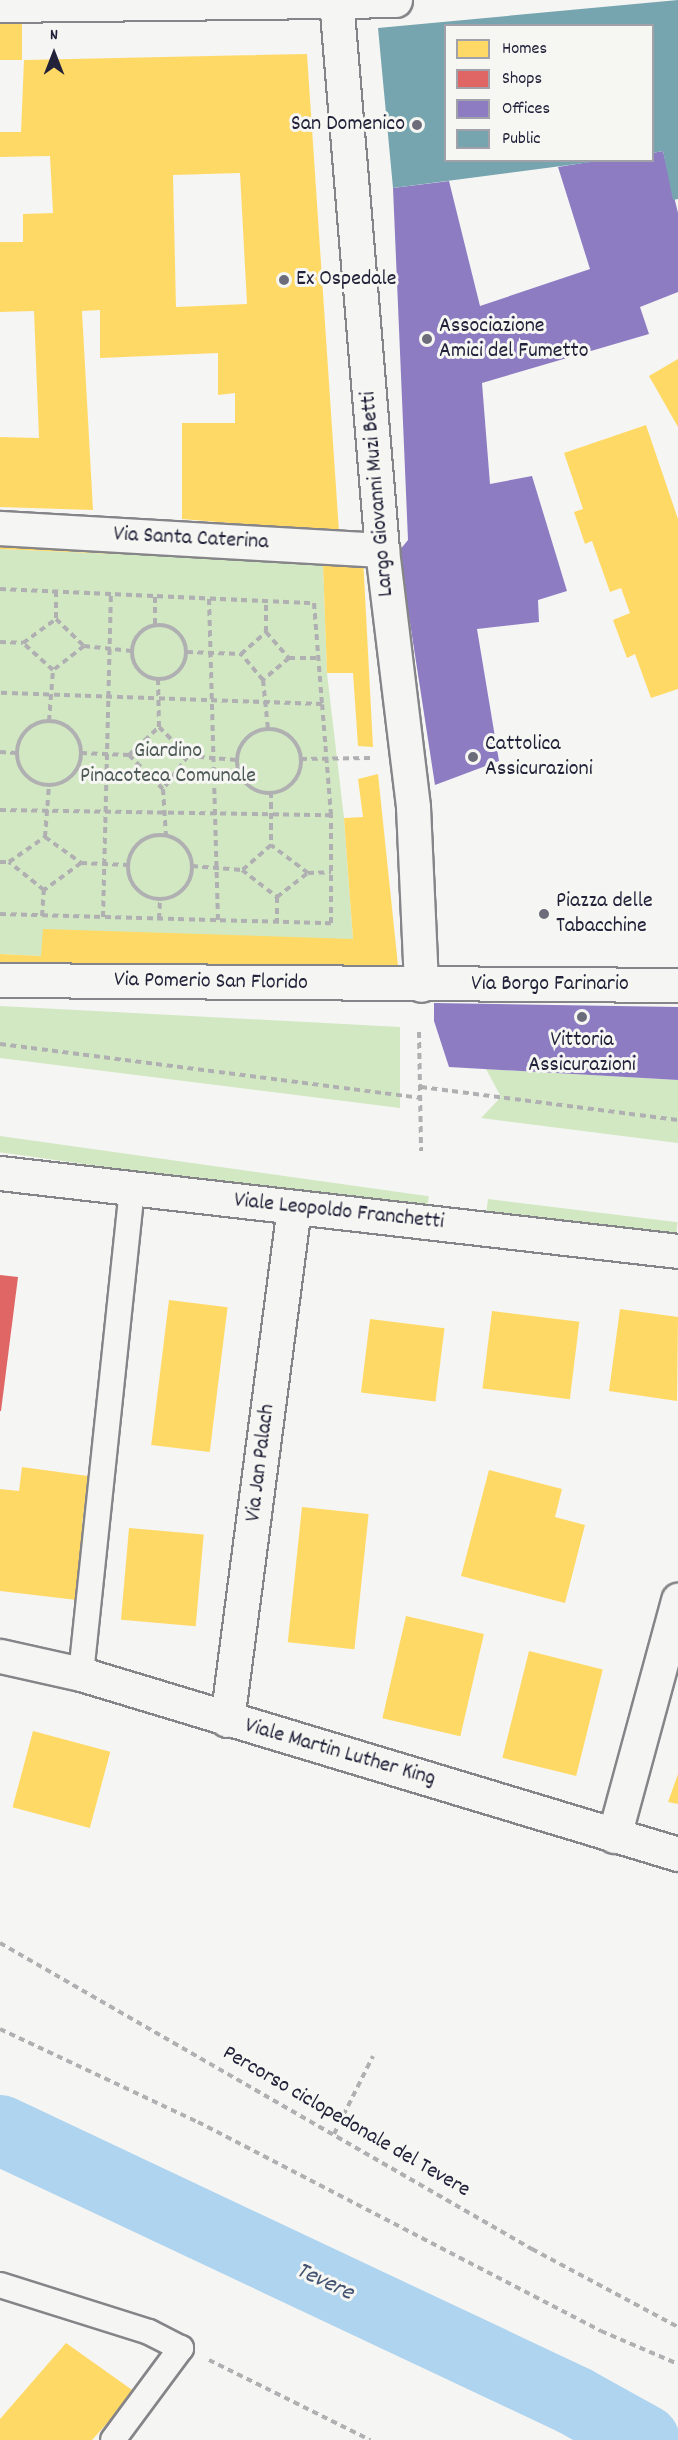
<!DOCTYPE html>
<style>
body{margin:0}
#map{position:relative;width:678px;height:2440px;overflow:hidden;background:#f5f5f3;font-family:Dekko,sans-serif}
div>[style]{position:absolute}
.green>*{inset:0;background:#d1e8c2;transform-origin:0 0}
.homes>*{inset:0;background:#ffd966;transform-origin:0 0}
.shops>*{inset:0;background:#e06666}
.offices>*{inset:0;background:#8e7cc3}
.public>*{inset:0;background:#76a5af}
.river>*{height:70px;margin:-35px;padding:0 35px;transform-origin:35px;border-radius:35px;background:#aed4f0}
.path>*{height:4px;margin-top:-2px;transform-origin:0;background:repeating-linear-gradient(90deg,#b0b0b2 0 6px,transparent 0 10.5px)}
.path>.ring{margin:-2px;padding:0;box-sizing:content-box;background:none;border:4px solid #b0b0b2;border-radius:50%}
.roads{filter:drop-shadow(2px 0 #858589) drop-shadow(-2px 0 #858589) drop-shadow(0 2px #858589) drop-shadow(0 -2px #858589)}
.service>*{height:24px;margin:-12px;padding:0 12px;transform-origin:12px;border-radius:12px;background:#f5f5f3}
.minor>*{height:33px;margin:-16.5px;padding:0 16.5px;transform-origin:16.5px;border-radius:16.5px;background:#f5f5f3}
.secondary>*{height:33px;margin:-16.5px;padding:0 16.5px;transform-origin:16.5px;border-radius:16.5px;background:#f5f5f3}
.dots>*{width:16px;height:16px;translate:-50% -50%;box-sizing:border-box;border:3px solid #f6f6f2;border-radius:50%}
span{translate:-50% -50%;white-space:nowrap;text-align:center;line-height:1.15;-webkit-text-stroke:6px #f6f6f2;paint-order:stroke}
.poi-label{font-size:22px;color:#22223b}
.right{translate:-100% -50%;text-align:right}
.left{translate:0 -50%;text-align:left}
.street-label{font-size:22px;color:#22223b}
.park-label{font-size:22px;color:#4e5a58}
.water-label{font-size:24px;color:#435371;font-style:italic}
.legend{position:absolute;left:444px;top:24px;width:210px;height:138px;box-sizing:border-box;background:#f6f6f2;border:2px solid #a1a1a9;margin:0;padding:8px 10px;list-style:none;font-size:18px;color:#22223b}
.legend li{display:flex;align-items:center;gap:12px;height:30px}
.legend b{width:30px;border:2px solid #a1a1a9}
.north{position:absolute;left:24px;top:24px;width:60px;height:60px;-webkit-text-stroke:4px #f6f6f2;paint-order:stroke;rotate:0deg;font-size:16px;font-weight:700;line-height:24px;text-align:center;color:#22223b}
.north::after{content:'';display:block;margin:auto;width:21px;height:27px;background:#22223b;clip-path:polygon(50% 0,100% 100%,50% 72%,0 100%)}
</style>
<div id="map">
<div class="green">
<i style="clip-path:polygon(0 549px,323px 563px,327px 673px,344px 818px,353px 939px,41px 956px,0 954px)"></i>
<i style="clip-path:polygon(0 1006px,400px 1027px,400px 1108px,0 1058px)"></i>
<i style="clip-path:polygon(486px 1069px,678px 1080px,678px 1143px,481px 1118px,501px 1097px)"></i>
<i style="left:0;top:1136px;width:433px;height:16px;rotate:8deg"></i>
<i style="left:488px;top:1199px;width:191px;height:12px;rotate:7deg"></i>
</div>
<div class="homes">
<i style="left:0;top:13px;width:22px;height:47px"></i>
<i style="clip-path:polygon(evenodd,307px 54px,339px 532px,182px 519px,182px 423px,235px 423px,235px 393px,218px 395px,218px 353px,100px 358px,100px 310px,82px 311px,93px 510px,0 507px,0 437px,39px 438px,34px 311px,0 312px,0 242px,23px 242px,23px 214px,53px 213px,50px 156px,0 157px,0 132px,21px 132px,24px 60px,307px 54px,240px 173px,247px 304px,176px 307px,173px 175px,240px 173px)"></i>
<i style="clip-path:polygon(678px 359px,678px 427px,649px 376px)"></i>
<i style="clip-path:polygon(646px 425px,678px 519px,678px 689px,651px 698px,635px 654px,627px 658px,613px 620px,630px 613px,621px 588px,610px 592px,592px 541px,585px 544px,574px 512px,583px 509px,564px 453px)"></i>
<i style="clip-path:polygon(0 538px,363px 557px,373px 747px,358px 746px,353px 673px,327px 673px,323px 563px,0 549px)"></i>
<i style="clip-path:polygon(378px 774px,399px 975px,0 966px,0 954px,41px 956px,43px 929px,353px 939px,344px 818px,363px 817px,358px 779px)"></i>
<i style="left:169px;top:1300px;width:59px;height:146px;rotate:7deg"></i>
<i style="clip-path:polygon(620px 1309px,678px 1317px,677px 1401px,609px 1391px)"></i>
<i style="left:492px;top:1311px;width:88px;height:78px;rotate:7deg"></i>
<i style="left:370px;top:1319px;width:75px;height:74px;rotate:7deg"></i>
<i style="clip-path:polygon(22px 1467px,88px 1476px,82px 1525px,87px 1525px,77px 1600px,0 1591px,0 1489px,19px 1491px)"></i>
<i style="clip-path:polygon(489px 1470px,562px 1489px,555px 1517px,585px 1525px,565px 1603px,461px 1576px)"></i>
<i style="left:302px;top:1507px;width:67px;height:136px;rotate:6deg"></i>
<i style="left:129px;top:1528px;width:75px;height:92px;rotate:5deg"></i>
<i style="left:406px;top:1616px;width:80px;height:105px;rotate:13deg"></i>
<i style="left:529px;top:1651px;width:76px;height:110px;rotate:14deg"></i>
<i style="left:33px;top:1731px;width:80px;height:79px;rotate:15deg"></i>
<i style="clip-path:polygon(678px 1774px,678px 1804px,668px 1802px)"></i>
<i style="clip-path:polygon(66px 2343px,135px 2392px,92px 2440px,0 2440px,0 2419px)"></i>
</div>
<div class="shops">
<i style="clip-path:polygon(0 1275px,18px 1277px,1px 1411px,0 1411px)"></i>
</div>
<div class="offices">
<i style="clip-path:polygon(663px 151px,678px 213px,678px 292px,640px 307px,649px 334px,482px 383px,490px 484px,532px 476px,567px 591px,538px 600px,539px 622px,477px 629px,499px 761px,435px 785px,399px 551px,408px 540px,393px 188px,449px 181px,480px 306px,590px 269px,558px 167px,601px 160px,652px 160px,652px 153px)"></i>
<i style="clip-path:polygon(434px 1003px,678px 1007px,678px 1080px,449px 1067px,434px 1021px)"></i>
</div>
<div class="public">
<i style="clip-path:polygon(678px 0,678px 199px,673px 200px,663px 151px,652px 153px,652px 26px,446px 26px,446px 160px,592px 162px,393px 188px,378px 28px)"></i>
</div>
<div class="river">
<i style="left:0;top:2130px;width:636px;rotate:25.23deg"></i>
<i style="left:575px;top:2401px;width:80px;rotate:29.1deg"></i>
</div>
<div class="path">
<i style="left:0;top:589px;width:314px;rotate:2.6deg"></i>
<i style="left:314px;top:603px;width:101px;rotate:85.5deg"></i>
<i style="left:322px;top:704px;width:322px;rotate:-178deg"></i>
<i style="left:56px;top:591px;width:28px;rotate:90deg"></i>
<i style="left:155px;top:597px;width:28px;rotate:90deg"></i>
<i style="left:209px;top:599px;width:321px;rotate:88.4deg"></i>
<i class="ring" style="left:132px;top:625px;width:50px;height:50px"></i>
<i style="left:266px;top:632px;width:31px;rotate:-90deg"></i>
<i style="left:0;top:642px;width:23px;rotate:2deg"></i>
<i style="left:23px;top:643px;width:41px;rotate:-36deg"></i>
<i style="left:56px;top:619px;width:39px;rotate:44deg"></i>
<i style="left:84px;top:646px;width:39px;rotate:142deg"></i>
<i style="left:53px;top:670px;width:40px;rotate:-138deg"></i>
<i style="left:84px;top:646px;width:48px;rotate:5.9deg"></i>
<i style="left:187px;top:652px;width:54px;rotate:2.1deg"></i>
<i style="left:241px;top:654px;width:33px;rotate:-41deg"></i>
<i style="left:266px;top:632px;width:35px;rotate:49deg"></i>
<i style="left:289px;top:658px;width:34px;rotate:140deg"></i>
<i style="left:263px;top:680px;width:34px;rotate:-130deg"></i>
<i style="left:289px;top:658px;width:29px"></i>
<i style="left:158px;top:679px;width:48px;rotate:88.8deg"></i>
<i style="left:159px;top:727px;width:41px;rotate:45deg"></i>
<i style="left:188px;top:756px;width:41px;rotate:127.1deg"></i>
<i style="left:163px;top:789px;width:48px;rotate:-135deg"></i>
<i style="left:129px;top:755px;width:41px;rotate:-43deg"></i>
<i style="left:263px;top:680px;width:49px;rotate:84.2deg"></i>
<i style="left:49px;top:721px;width:51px;rotate:-85.5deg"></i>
<i class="ring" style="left:17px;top:721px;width:60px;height:60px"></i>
<i class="ring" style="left:237px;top:729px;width:60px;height:60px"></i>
<i style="left:0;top:752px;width:17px;rotate:3deg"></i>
<i style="left:81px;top:753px;width:48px;rotate:2.4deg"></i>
<i style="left:188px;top:756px;width:49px;rotate:4.7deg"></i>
<i style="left:301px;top:759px;width:69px;rotate:-0.8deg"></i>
<i style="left:163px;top:789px;width:47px;rotate:86.3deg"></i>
<i style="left:271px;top:792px;width:53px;rotate:90deg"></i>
<i style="left:0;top:810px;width:331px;rotate:0.9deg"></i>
<i style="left:331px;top:815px;width:111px;rotate:-94.6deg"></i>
<i class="ring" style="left:128px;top:835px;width:60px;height:60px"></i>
<i style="left:45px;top:837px;width:44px;rotate:35.8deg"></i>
<i style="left:81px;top:863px;width:46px;rotate:143.9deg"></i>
<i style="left:44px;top:890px;width:45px;rotate:-141.3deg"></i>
<i style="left:9px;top:862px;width:44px;rotate:-34.8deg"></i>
<i style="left:45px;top:837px;width:52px;rotate:-85.6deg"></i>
<i style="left:0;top:862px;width:9px"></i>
<i style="left:81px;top:863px;width:47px;rotate:2.4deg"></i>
<i style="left:192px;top:866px;width:50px;rotate:4.6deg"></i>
<i style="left:308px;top:873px;width:46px;rotate:-142.9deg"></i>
<i style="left:271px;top:845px;width:38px;rotate:139deg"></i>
<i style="left:242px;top:870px;width:44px;rotate:37.6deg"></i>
<i style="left:277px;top:897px;width:39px;rotate:-38deg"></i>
<i style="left:308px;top:873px;width:23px;rotate:-2deg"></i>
<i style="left:277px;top:897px;width:25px;rotate:90deg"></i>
<i style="left:0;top:914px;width:331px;rotate:1.6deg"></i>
<i style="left:331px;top:923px;width:108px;rotate:-90deg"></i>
<i style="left:42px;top:916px;width:26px;rotate:-86deg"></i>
<i style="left:103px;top:917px;width:323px;rotate:-88.6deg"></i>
<i style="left:159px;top:919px;width:20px;rotate:-87deg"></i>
<i style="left:419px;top:1032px;width:119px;rotate:89deg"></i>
<i style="left:0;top:1044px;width:424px;rotate:7.3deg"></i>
<i style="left:421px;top:1087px;width:259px;rotate:7.3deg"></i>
<i style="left:0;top:1943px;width:614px;rotate:29.91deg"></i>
<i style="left:532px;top:2249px;width:166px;rotate:28.1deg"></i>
<i style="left:0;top:2029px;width:219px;rotate:25.2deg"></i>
<i style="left:198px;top:2122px;width:454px;rotate:27.4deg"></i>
<i style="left:601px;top:2331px;width:84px;rotate:23.2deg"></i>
<i style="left:334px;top:2134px;width:87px;rotate:-63.4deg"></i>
<i style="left:209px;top:2360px;width:180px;rotate:26.4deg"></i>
</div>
<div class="roads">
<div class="service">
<i style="left:81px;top:1674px;width:487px;rotate:-84deg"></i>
<i style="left:0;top:2285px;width:156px;rotate:17.5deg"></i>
<i style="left:149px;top:2332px;width:36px;rotate:27deg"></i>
<i style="left:181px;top:2348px;width:114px;rotate:126.5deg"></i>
</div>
<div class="minor">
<i style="left:336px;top:0;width:552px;rotate:85.22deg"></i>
<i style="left:382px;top:550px;width:259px;rotate:83.1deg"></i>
<i style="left:413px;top:807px;width:178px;rotate:87.4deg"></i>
<i style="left:0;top:5px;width:395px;rotate:-0.7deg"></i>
<i style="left:0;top:528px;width:383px;rotate:3.3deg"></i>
<i style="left:0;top:980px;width:678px;rotate:0.42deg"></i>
<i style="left:0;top:1656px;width:83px;rotate:12.5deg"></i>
<i style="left:81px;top:1674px;width:624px;rotate:16.78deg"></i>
<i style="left:227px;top:1720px;width:517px;rotate:-82.56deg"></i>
<i style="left:614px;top:1836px;width:245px;rotate:-74.8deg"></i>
</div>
<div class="secondary">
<i style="left:0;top:1173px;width:682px;rotate:6.56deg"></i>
</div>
</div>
<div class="dots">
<i style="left:417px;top:125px;background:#6c6c7b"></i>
<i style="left:284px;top:280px;background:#6c6c7b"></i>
<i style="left:427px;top:339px;background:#6c6c7b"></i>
<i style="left:473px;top:757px;background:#6c6c7b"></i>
<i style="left:544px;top:914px;background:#6c6c7b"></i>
<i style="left:582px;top:1017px;background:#6c6c7b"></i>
</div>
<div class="poi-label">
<span class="right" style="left:405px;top:125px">San Domenico</span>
<span class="left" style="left:296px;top:280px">Ex Ospedale</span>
<span class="left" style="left:439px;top:339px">Associazione<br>Amici del Fumetto</span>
<span class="left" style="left:485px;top:757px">Cattolica<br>Assicurazioni</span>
<span class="left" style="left:556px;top:914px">Piazza delle<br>Tabacchine</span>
<span style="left:582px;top:1053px">Vittoria<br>Assicurazioni</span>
</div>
<div class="street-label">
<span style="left:378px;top:494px;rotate:-95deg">Largo Giovanni Muzi Betti</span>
<span style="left:191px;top:539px;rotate:3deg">Via Santa Caterina</span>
<span style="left:211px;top:982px;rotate:1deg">Via Pomerio San Florido</span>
<span style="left:550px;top:985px">Via Borgo Farinario</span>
<span style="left:339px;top:1212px;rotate:6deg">Viale Leopoldo Franchetti</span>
<span style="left:261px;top:1463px;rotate:-83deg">Via Jan Palach</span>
<span style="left:340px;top:1753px;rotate:16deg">Viale Martin Luther King</span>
<span style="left:346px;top:2122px;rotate:30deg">Percorso ciclopedonale del Tevere</span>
</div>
<div class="park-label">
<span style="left:168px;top:764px">Giardino<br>Pinacoteca Comunale</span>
</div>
<div class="water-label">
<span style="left:324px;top:2283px;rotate:25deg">Tevere</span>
</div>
<ul class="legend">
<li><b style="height:16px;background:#ffd966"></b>Homes</li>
<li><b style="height:16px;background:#e06666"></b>Shops</li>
<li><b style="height:16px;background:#8e7cc3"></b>Offices</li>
<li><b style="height:16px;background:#76a5af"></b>Public</li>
</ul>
<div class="north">N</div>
</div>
